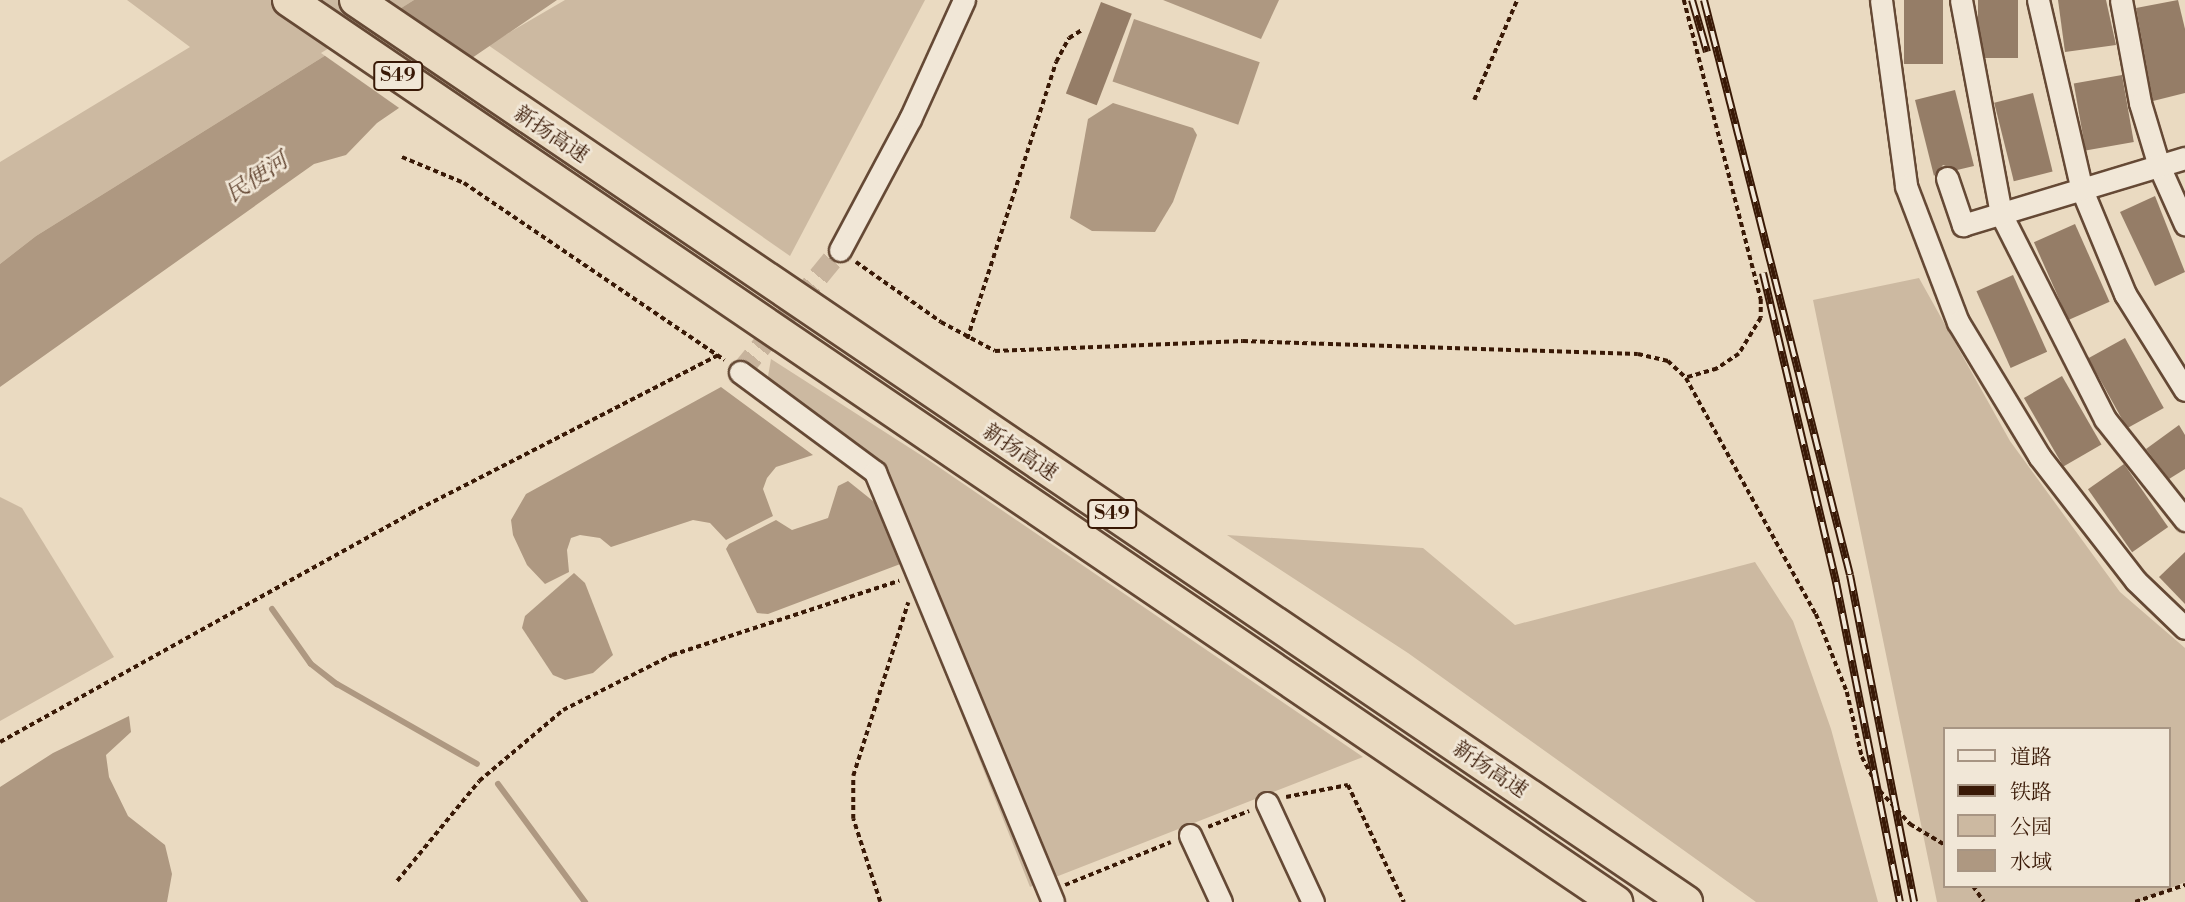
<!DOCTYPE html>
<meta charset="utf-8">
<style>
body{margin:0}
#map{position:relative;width:2185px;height:902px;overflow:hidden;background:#eadac1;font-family:"Libre Bodoni","Noto Serif SC",serif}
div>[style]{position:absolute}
.green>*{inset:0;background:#ccb9a1}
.water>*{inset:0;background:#ae9881;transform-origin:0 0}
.pier>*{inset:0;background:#eadac1}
.stream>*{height:6px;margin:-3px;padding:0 3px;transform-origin:3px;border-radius:3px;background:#ae9881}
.building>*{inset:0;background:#957d67;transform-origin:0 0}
.minor-tunnel>*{height:21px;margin-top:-10.5px;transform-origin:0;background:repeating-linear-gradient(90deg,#c7b39c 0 21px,transparent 0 31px)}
.path>*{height:3.5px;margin-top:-1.75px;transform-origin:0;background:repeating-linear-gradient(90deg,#391906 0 5px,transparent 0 8.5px)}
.roads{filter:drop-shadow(2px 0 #654935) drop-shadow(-2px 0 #654935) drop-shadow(0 2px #654935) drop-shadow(0 -2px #654935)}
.minor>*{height:21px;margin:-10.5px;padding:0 10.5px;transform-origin:10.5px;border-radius:10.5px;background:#f1e7d7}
.highway>*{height:32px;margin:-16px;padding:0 16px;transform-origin:16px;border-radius:16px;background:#eadac1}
.rail>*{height:8px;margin-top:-4px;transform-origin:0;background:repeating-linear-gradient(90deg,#f1e7d7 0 16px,#391906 0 32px);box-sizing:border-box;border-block:2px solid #391906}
span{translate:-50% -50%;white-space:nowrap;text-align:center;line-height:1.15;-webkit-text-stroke:5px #f1e7d7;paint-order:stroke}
.shield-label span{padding:2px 5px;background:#f1e7d7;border:2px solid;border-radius:5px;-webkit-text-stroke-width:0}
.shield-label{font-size:19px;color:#391906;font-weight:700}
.street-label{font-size:21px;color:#391906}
.water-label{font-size:23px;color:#624531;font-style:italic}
.legend{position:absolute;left:1943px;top:727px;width:228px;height:161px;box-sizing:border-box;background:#f1e7d7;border:2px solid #a79583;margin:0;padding:9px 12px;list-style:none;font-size:21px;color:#391906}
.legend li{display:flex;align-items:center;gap:14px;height:35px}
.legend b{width:35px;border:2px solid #a79583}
</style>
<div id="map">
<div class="green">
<i style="clip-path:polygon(127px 0,414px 0,36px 236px,0 264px,0 162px,190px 47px)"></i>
<i style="clip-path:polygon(565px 0,925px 0,790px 256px,488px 45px)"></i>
<i style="clip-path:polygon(evenodd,1919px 278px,2010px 441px,2120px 592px,2185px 648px,2185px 882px,2139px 902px,1937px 902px,1813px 300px,1919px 278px,1945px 729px,2169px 729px,2169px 886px,1945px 886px,1945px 729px)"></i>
<i style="clip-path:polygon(771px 359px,927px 459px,1363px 757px,1030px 887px,910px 585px,929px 574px,886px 469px,767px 382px)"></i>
<i style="clip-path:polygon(0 497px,22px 508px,114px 657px,0 721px)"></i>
<i style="clip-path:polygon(1227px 535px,1423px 548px,1515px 625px,1755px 562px,1793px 621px,1831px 729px,1878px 902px,1756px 902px,1408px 653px)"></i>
</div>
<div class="water">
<i style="clip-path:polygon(414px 0,557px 0,377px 123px,346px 155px,314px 164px,0 387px,0 264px,36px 236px)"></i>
<i style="clip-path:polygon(1163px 0,1279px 0,1261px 39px)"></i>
<i style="left:1134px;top:19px;width:133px;height:66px;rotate:19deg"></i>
<i style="clip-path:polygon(1113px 103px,1193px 128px,1197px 135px,1173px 202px,1155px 232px,1092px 231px,1070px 218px,1088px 119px)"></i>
<i style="clip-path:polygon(721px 387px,813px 455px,776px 467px,767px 478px,763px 489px,773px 516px,726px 540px,710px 523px,693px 520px,611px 547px,600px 538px,580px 535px,571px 538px,567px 550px,569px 572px,545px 584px,527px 565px,513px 535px,511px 520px,526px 494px)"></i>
<i style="clip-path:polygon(848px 481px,878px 505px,903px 563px,768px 614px,757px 613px,726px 549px,729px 544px,776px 520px,792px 530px,828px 518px,838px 486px)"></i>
<i style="clip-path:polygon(574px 573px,585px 583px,613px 655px,593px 673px,565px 680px,553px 675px,522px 628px,525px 616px)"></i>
<i style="clip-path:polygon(129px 716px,131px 732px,106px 755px,109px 777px,128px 816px,165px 845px,172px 874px,167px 902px,0 902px,0 787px,53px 753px)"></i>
</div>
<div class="pier">
<i style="clip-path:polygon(396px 7px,473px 62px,402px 110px,321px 53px)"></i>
</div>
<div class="stream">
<i style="left:272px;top:609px;width:67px;rotate:54.7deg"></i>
<i style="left:311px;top:664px;width:33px;rotate:38deg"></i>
<i style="left:337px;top:684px;width:161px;rotate:29.7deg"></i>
<i style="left:498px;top:784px;width:147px;rotate:53.6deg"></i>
</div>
<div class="building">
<i style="left:1904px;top:0;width:39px;height:64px"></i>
<i style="left:1978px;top:0;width:40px;height:58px"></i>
<i style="clip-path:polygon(2058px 0,2106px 0,2116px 45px,2065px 52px)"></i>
<i style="clip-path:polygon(2178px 0,2185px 29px,2185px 93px,2153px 101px,2136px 8px)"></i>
<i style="left:1101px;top:2px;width:33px;height:98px;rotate:21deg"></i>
<i style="left:2122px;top:75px;width:68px;height:49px;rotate:80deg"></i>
<i style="clip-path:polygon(1955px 90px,1974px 166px,1957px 170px,1943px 165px,1934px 176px,1915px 100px)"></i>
<i style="left:2033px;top:93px;width:81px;height:40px;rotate:76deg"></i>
<i style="clip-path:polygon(2155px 196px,2185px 272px,2155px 286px,2120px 212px)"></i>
<i style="left:2075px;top:224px;width:85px;height:45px;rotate:66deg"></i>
<i style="left:2013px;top:275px;width:84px;height:40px;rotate:66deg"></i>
<i style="left:2125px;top:338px;width:80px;height:42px;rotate:61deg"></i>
<i style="left:2062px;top:376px;width:79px;height:44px;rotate:60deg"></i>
<i style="clip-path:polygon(2179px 425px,2185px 435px,2185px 469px,2169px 479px,2146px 449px)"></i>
<i style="left:2124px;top:464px;width:77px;height:44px;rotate:55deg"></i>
<i style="clip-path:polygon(2185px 552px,2185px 604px,2159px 577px)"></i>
</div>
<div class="minor-tunnel">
<i style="left:740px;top:372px;width:158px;rotate:-50.7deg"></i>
</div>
<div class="path">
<i style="left:1684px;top:0;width:309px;rotate:75.6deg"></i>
<i style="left:1761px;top:299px;width:19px;rotate:90deg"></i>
<i style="left:1761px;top:318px;width:42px;rotate:121.4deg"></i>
<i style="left:1739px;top:354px;width:27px;rotate:146deg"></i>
<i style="left:1717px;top:369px;width:32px;rotate:164deg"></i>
<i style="left:1474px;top:100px;width:109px;rotate:-66.7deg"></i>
<i style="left:402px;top:157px;width:67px;rotate:22.8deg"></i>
<i style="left:464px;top:183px;width:315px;rotate:34.2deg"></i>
<i style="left:856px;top:262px;width:104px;rotate:35.2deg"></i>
<i style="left:941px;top:322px;width:61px;rotate:28.2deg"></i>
<i style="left:995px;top:351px;width:248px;rotate:-2.3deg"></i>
<i style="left:1243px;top:341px;width:395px;rotate:1.9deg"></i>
<i style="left:1638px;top:354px;width:31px;rotate:13deg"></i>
<i style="left:1668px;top:361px;width:25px;rotate:43deg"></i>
<i style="left:1686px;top:378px;width:269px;rotate:61.2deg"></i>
<i style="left:1816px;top:614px;width:84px;rotate:68.3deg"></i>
<i style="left:1847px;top:692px;width:67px;rotate:77deg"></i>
<i style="left:1862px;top:757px;width:38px;rotate:62deg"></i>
<i style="left:1880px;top:791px;width:45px;rotate:47.7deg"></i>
<i style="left:1910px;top:824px;width:41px;rotate:31deg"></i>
<i style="left:967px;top:339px;width:291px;rotate:-72.2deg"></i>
<i style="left:1056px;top:62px;width:27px;rotate:-62deg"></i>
<i style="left:1069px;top:38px;width:15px;rotate:-32deg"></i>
<i style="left:0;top:742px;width:470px;rotate:-29.1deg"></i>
<i style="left:411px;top:513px;width:345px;rotate:-27.2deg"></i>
<i style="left:1286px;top:797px;width:63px;rotate:-11deg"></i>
<i style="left:1348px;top:785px;width:130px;rotate:64.4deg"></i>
<i style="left:1208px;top:827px;width:44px;rotate:-21.3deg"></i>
<i style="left:397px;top:881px;width:129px;rotate:-50.6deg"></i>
<i style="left:479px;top:781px;width:110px;rotate:-40.2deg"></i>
<i style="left:563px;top:710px;width:122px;rotate:-26.8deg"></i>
<i style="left:672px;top:655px;width:239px;rotate:-18.1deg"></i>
<i style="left:1065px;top:885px;width:114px;rotate:-22.1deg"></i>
<i style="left:1973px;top:886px;width:19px;rotate:55deg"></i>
<i style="left:880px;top:902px;width:87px;rotate:-108deg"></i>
<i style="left:853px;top:819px;width:43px;rotate:-90deg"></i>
<i style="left:853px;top:776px;width:182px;rotate:-72.4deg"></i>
<i style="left:2135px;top:902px;width:53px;rotate:-18.8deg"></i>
</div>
<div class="roads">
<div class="minor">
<i style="left:1881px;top:0;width:188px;rotate:82.3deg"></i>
<i style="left:1906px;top:186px;width:146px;rotate:69.1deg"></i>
<i style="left:1958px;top:322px;width:157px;rotate:58.8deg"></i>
<i style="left:2039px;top:456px;width:158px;rotate:52.2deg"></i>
<i style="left:2136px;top:581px;width:68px;rotate:43.8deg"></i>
<i style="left:1961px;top:0;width:218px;rotate:79.4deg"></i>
<i style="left:2001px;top:214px;width:230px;rotate:63.1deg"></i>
<i style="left:2105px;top:419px;width:129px;rotate:51.6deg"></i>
<i style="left:2038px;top:0;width:195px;rotate:77deg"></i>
<i style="left:2082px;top:190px;width:113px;rotate:67.5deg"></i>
<i style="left:2125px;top:294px;width:113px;rotate:58deg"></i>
<i style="left:2121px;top:0;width:105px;rotate:79.5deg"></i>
<i style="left:2140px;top:103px;width:66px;rotate:73.2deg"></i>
<i style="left:2159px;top:166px;width:64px;rotate:65.9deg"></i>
<i style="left:1947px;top:178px;width:50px;rotate:71.2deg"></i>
<i style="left:1963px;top:225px;width:232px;rotate:-16.8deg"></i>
<i style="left:840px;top:250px;width:149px;rotate:-61.9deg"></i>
<i style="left:910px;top:119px;width:131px;rotate:-65.6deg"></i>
<i style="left:740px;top:372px;width:168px;rotate:36.5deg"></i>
<i style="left:875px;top:472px;width:465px;rotate:67.5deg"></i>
<i style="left:1267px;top:803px;width:109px;rotate:65.1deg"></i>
<i style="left:1190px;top:835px;width:74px;rotate:65.2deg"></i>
</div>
<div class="highway">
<i style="left:289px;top:0;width:1605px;rotate:34.21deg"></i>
<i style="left:356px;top:0;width:1607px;rotate:34.14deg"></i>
</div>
</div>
<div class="rail">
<i style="left:1692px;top:0;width:54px;rotate:73.9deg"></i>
<i style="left:1704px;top:0;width:593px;rotate:75.75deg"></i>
<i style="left:1850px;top:575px;width:333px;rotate:78.9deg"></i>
<i style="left:1763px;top:273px;width:318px;rotate:76.7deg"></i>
<i style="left:1836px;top:582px;width:326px;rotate:78.7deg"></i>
</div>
<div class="shield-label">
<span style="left:398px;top:76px">S49</span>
<span style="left:1112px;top:514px">S49</span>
</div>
<div class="street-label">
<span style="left:551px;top:135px;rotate:34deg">新扬高速</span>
<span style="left:1020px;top:453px;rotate:34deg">新扬高速</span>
<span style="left:1490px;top:770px;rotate:34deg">新扬高速</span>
</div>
<div class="water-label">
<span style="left:257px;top:178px;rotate:-34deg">民便河</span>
</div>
<ul class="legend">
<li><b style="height:9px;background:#f1e7d7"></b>道路</li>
<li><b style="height:9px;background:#391906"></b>铁路</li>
<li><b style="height:19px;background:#ccb9a1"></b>公园</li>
<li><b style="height:19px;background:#ae9881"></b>水域</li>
</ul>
</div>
